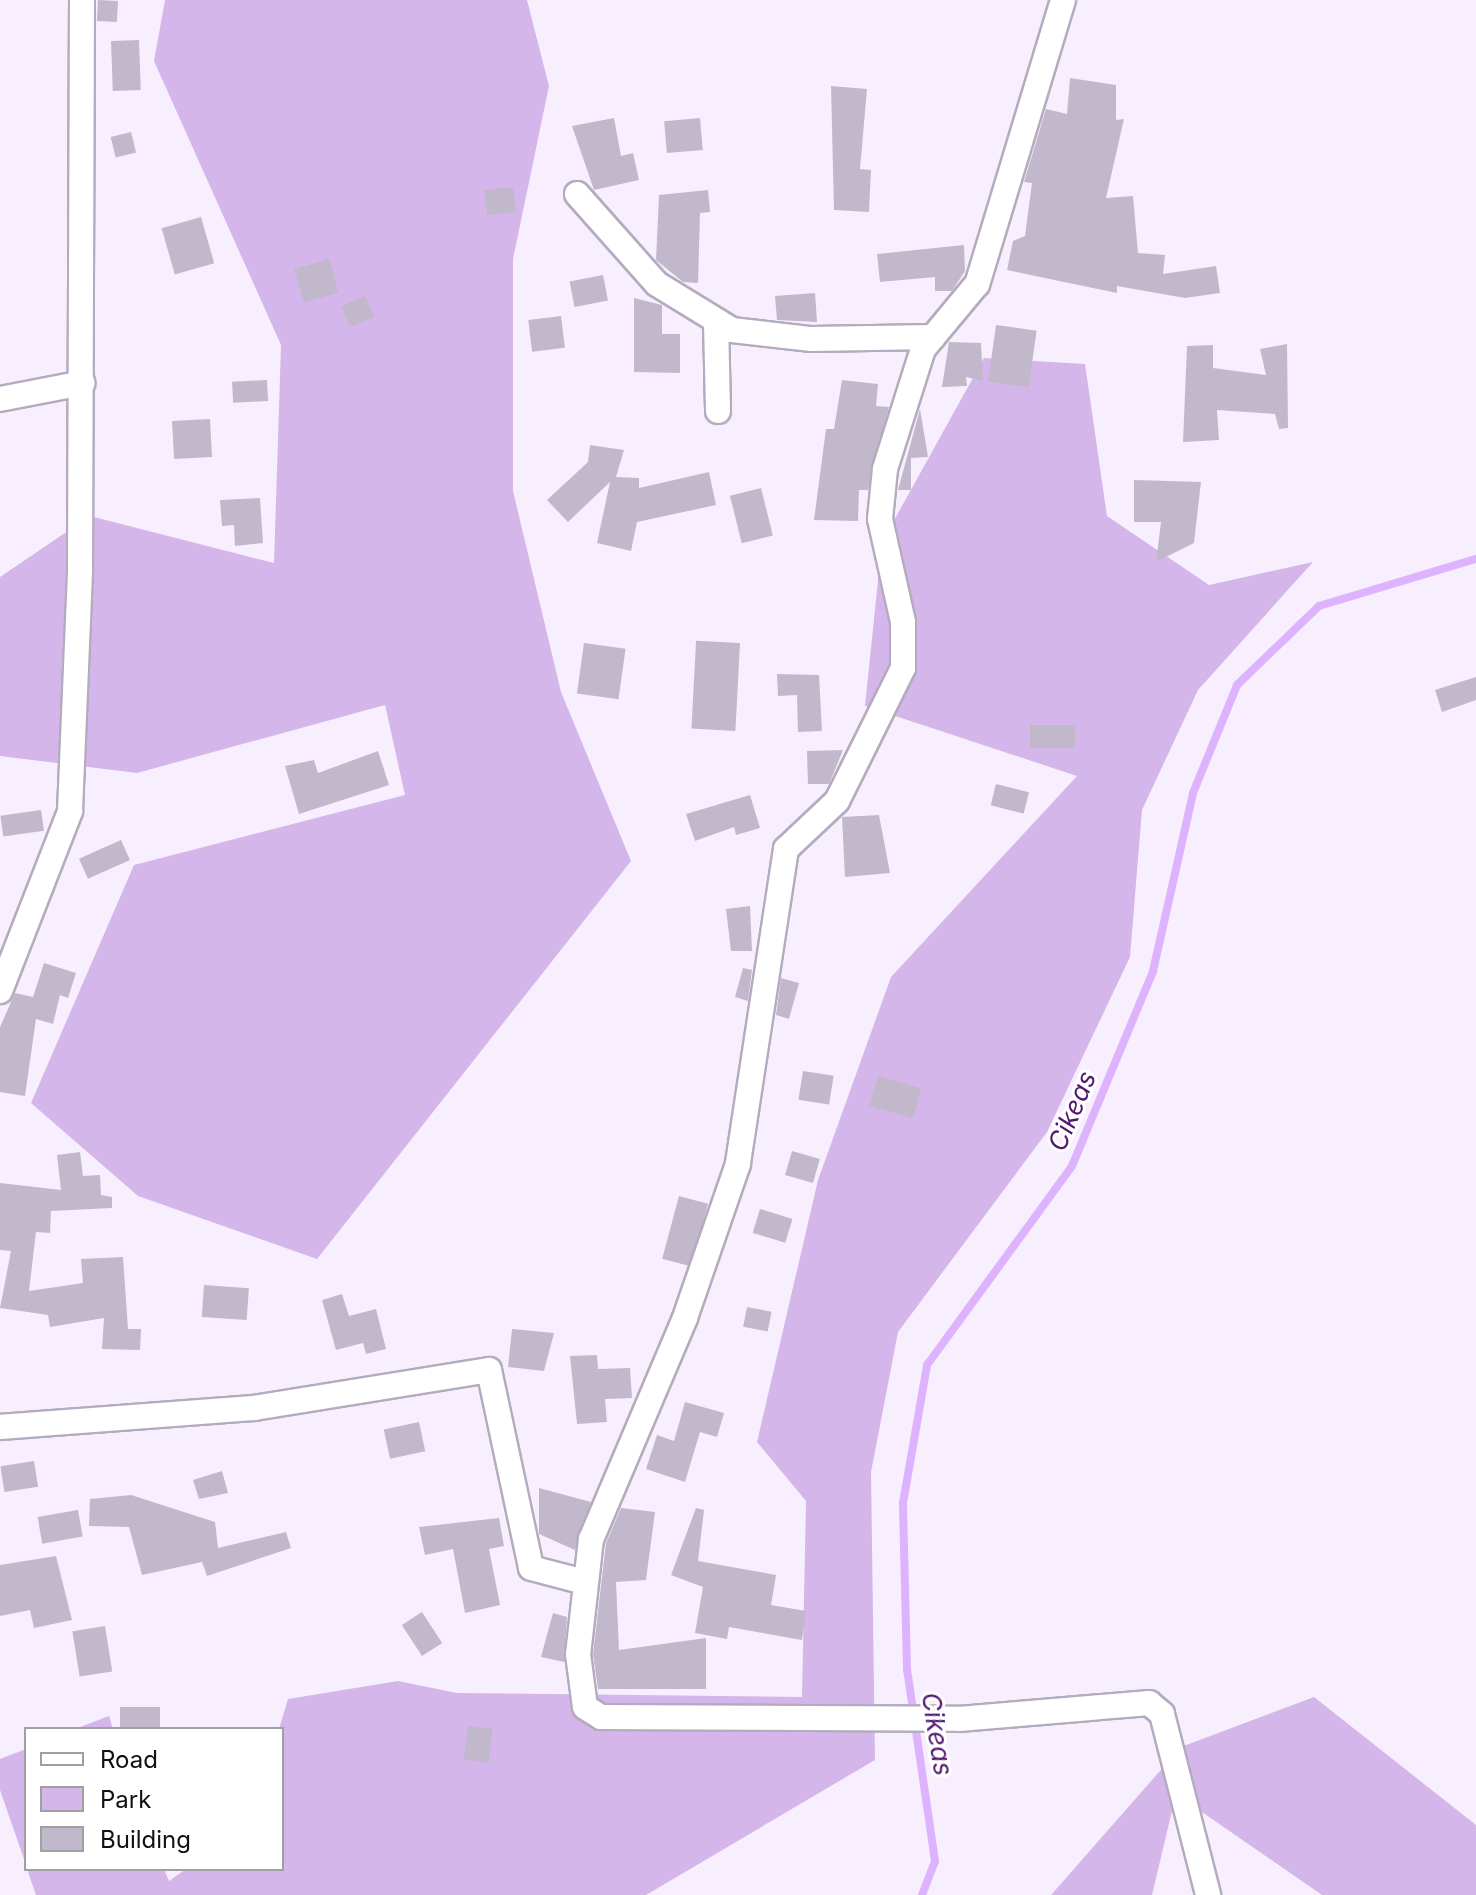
<!DOCTYPE html>
<style>
body{margin:0}
#map{position:relative;width:1476px;height:1895px;overflow:hidden;background:#f7effe;font-family:Inter,sans-serif}
div>[style]{position:absolute}
.green>*{inset:0;background:#d4b6ea}
.stream>*{height:8px;margin:-4px;padding:0 4px;transform-origin:4px;border-radius:4px;background:#deb3fe}
.building>*{inset:0;background:#c2b8cb;transform-origin:0 0}
.roads{filter:drop-shadow(2px 0 #b5abbe) drop-shadow(-2px 0 #b5abbe) drop-shadow(0 2px #b5abbe) drop-shadow(0 -2px #b5abbe)}
.minor>*{height:24px;margin:-12px;padding:0 12px;transform-origin:12px;border-radius:12px;background:#fff}
span{translate:-50% -50%;white-space:nowrap;text-align:center;line-height:1.15;-webkit-text-stroke:6px #fff;paint-order:stroke}
.water-label{font-size:26px;color:#501a6f;font-style:italic}
.legend{position:absolute;left:24px;top:1727px;width:260px;height:144px;box-sizing:border-box;background:#fff;border:2px solid #a09fa1;margin:0;padding:10px 14px;list-style:none;font-size:24px;color:#120f15}
.legend li{display:flex;align-items:center;gap:16px;height:40px}
.legend b{width:40px;border:2px solid #a09fa1}
</style>
<div id="map">
<div class="green">
<i style="clip-path:polygon(165px 0,527px 0,549px 86px,513px 259px,513px 491px,561px 692px,631px 861px,317px 1259px,138px 1196px,31px 1103px,134px 865px,405px 795px,385px 705px,137px 773px,0 756px,0 577px,90px 516px,274px 563px,281px 345px,154px 61px)"></i>
<i style="clip-path:polygon(984px 358px,1085px 364px,1107px 516px,1209px 585px,1313px 562px,1198px 690px,1142px 810px,1130px 957px,1047px 1132px,898px 1332px,871px 1472px,875px 1760px,646px 1895px,36px 1895px,27px 1869px,164px 1869px,169px 1881px,186px 1869px,282px 1869px,279px 1729px,288px 1699px,398px 1681px,457px 1693px,802px 1697px,806px 1501px,757px 1442px,818px 1180px,891px 977px,1077px 776px,865px 706px,882px 542px)"></i>
<i style="clip-path:polygon(1314px 1697px,1476px 1825px,1476px 1895px,1322px 1895px,1176px 1794px,1152px 1895px,1051px 1895px,1181px 1747px)"></i>
<i style="clip-path:polygon(109px 1716px,113px 1729px,75px 1729px)"></i>
<i style="clip-path:polygon(26px 1749px,26px 1865px,0 1790px,0 1759px)"></i>
</div>
<div class="stream">
<i style="left:922px;top:1895px;width:36px;rotate:-69deg"></i>
<i style="left:935px;top:1861px;width:193px;rotate:-98.3deg"></i>
<i style="left:907px;top:1670px;width:167px;rotate:-91.4deg"></i>
<i style="left:903px;top:1503px;width:140px;rotate:-80.1deg"></i>
<i style="left:927px;top:1365px;width:246px;rotate:-53.9deg"></i>
<i style="left:1072px;top:1166px;width:211px;rotate:-67.4deg"></i>
<i style="left:1153px;top:971px;width:182px;rotate:-77.3deg"></i>
<i style="left:1193px;top:793px;width:117px;rotate:-67.8deg"></i>
<i style="left:1237px;top:685px;width:114px;rotate:-43.9deg"></i>
<i style="left:1319px;top:606px;width:164px;rotate:-16.7deg"></i>
</div>
<div class="building">
<i style="left:98px;top:0;width:20px;height:21px;rotate:3deg"></i>
<i style="left:139px;top:40px;width:50px;height:28px;rotate:88deg"></i>
<i style="clip-path:polygon(1070px 78px,1116px 85px,1116px 120px,1124px 119px,1106px 198px,1133px 196px,1138px 253px,1165px 255px,1163px 274px,1216px 266px,1220px 293px,1185px 298px,1117px 286px,1117px 293px,1007px 270px,1013px 241px,1025px 236px,1032px 183px,1024px 182px,1046px 109px,1067px 114px)"></i>
<i style="clip-path:polygon(831px 86px,867px 89px,860px 169px,871px 170px,869px 212px,834px 210px)"></i>
<i style="clip-path:polygon(614px 118px,621px 156px,633px 153px,639px 180px,594px 190px,572px 126px)"></i>
<i style="left:700px;top:118px;width:32px;height:36px;rotate:85deg"></i>
<i style="left:131px;top:132px;width:21px;height:21px;rotate:76deg"></i>
<i style="left:513px;top:187px;width:25px;height:29px;rotate:83deg"></i>
<i style="clip-path:polygon(708px 190px,710px 212px,700px 213px,698px 283px,683px 282px,656px 260px,659px 195px)"></i>
<i style="left:201px;top:217px;width:48px;height:41px;rotate:74deg"></i>
<i style="clip-path:polygon(964px 245px,965px 271px,952px 291px,935px 291px,935px 277px,880px 282px,877px 254px)"></i>
<i style="left:329px;top:259px;width:35px;height:36px;rotate:74deg"></i>
<i style="left:603px;top:275px;width:26px;height:34px;rotate:79deg"></i>
<i style="clip-path:polygon(815px 293px,817px 322px,777px 320px,775px 296px)"></i>
<i style="left:365px;top:296px;width:23px;height:26px;rotate:67deg"></i>
<i style="clip-path:polygon(634px 298px,662px 305px,662px 334px,680px 334px,680px 373px,634px 372px)"></i>
<i style="left:561px;top:316px;width:32px;height:33px;rotate:83deg"></i>
<i style="left:996px;top:325px;width:41px;height:57px;rotate:8deg"></i>
<i style="clip-path:polygon(949px 342px,981px 343px,983px 381px,966px 377px,967px 386px,942px 387px)"></i>
<i style="clip-path:polygon(1287px 344px,1288px 428px,1279px 429px,1275px 414px,1217px 410px,1219px 440px,1183px 442px,1187px 346px,1213px 345px,1213px 368px,1266px 375px,1260px 349px)"></i>
<i style="left:267px;top:380px;width:21px;height:35px;rotate:87deg"></i>
<i style="clip-path:polygon(842px 380px,878px 384px,876px 406px,889px 407px,868px 490px,859px 490px,858px 521px,814px 520px,826px 429px,834px 429px)"></i>
<i style="clip-path:polygon(920px 409px,928px 457px,911px 458px,911px 490px,898px 490px)"></i>
<i style="left:210px;top:419px;width:38px;height:38px;rotate:87deg"></i>
<i style="clip-path:polygon(590px 445px,624px 450px,616px 477px,639px 478px,639px 488px,709px 472px,716px 505px,637px 522px,631px 551px,597px 543px,610px 482px,568px 522px,547px 500px,588px 462px)"></i>
<i style="clip-path:polygon(1134px 480px,1201px 482px,1194px 543px,1156px 562px,1161px 522px,1134px 522px)"></i>
<i style="left:761px;top:488px;width:49px;height:32px;rotate:76deg"></i>
<i style="clip-path:polygon(260px 498px,263px 543px,235px 546px,234px 525px,222px 526px,220px 500px)"></i>
<i style="left:584px;top:643px;width:42px;height:51px;rotate:8deg"></i>
<i style="left:740px;top:643px;width:88px;height:44px;rotate:93deg"></i>
<i style="clip-path:polygon(777px 674px,819px 675px,822px 731px,798px 732px,797px 695px,778px 696px)"></i>
<i style="clip-path:polygon(1476px 677px,1476px 700px,1442px 712px,1435px 690px)"></i>
<i style="left:1075px;top:725px;width:23px;height:45px;rotate:90deg"></i>
<i style="clip-path:polygon(843px 750px,829px 784px,808px 784px,807px 751px)"></i>
<i style="clip-path:polygon(378px 751px,389px 785px,299px 814px,285px 766px,314px 760px,318px 773px)"></i>
<i style="left:996px;top:784px;width:34px;height:22px;rotate:14deg"></i>
<i style="clip-path:polygon(750px 795px,760px 828px,736px 835px,734px 827px,695px 841px,686px 814px)"></i>
<i style="left:41px;top:810px;width:21px;height:41px;rotate:82deg"></i>
<i style="clip-path:polygon(879px 815px,890px 873px,845px 877px,842px 817px)"></i>
<i style="left:121px;top:840px;width:22px;height:46px;rotate:66deg"></i>
<i style="clip-path:polygon(750px 906px,752px 951px,731px 951px,726px 909px)"></i>
<i style="clip-path:polygon(44px 963px,76px 973px,68px 998px,60px 995px,53px 1024px,36px 1019px,25px 1096px,0 1092px,0 1027px,15px 993px,33px 997px)"></i>
<i style="clip-path:polygon(743px 968px,752px 970px,748px 1001px,735px 997px)"></i>
<i style="clip-path:polygon(781px 978px,799px 983px,789px 1019px,776px 1015px)"></i>
<i style="left:803px;top:1071px;width:31px;height:29px;rotate:9deg"></i>
<i style="left:878px;top:1076px;width:45px;height:31px;rotate:16deg"></i>
<i style="left:792px;top:1151px;width:29px;height:25px;rotate:16deg"></i>
<i style="clip-path:polygon(80px 1152px,83px 1176px,100px 1175px,101px 1195px,112px 1197px,112px 1208px,51px 1211px,50px 1233px,36px 1232px,29px 1291px,83px 1283px,81px 1259px,123px 1257px,128px 1329px,141px 1329px,140px 1350px,102px 1349px,104px 1318px,50px 1327px,48px 1315px,0 1308px,11px 1251px,0 1250px,0 1183px,61px 1190px,57px 1155px)"></i>
<i style="left:679px;top:1196px;width:30px;height:65px;rotate:15deg"></i>
<i style="left:760px;top:1209px;width:34px;height:25px;rotate:17deg"></i>
<i style="left:204px;top:1285px;width:45px;height:32px;rotate:4deg"></i>
<i style="clip-path:polygon(342px 1294px,349px 1316px,376px 1309px,386px 1349px,366px 1354px,363px 1343px,336px 1350px,322px 1300px)"></i>
<i style="left:747px;top:1307px;width:25px;height:20px;rotate:11deg"></i>
<i style="clip-path:polygon(512px 1329px,554px 1333px,544px 1371px,508px 1367px)"></i>
<i style="clip-path:polygon(597px 1355px,598px 1369px,630px 1368px,632px 1398px,605px 1399px,607px 1422px,577px 1424px,570px 1356px)"></i>
<i style="clip-path:polygon(685px 1402px,724px 1413px,717px 1437px,700px 1432px,685px 1482px,646px 1469px,657px 1435px,674px 1441px)"></i>
<i style="left:419px;top:1422px;width:30px;height:36px;rotate:78deg"></i>
<i style="left:34px;top:1461px;width:26px;height:34px;rotate:81deg"></i>
<i style="clip-path:polygon(222px 1471px,228px 1493px,199px 1499px,193px 1480px)"></i>
<i style="clip-path:polygon(539px 1488px,591px 1502px,575px 1550px,539px 1534px)"></i>
<i style="clip-path:polygon(131px 1495px,215px 1522px,218px 1548px,286px 1532px,291px 1548px,207px 1576px,202px 1562px,142px 1575px,129px 1527px,89px 1526px,90px 1499px)"></i>
<i style="clip-path:polygon(621px 1508px,655px 1512px,646px 1580px,616px 1582px,619px 1650px,706px 1638px,706px 1689px,598px 1689px,593px 1654px,606px 1543px)"></i>
<i style="clip-path:polygon(696px 1508px,704px 1510px,698px 1561px,776px 1575px,771px 1605px,806px 1611px,802px 1640px,729px 1627px,727px 1639px,695px 1633px,703px 1587px,671px 1575px)"></i>
<i style="left:78px;top:1510px;width:27px;height:41px;rotate:80deg"></i>
<i style="clip-path:polygon(499px 1518px,504px 1546px,489px 1549px,500px 1605px,465px 1613px,453px 1549px,425px 1555px,419px 1527px)"></i>
<i style="clip-path:polygon(56px 1556px,72px 1620px,34px 1628px,30px 1610px,0 1616px,0 1565px)"></i>
<i style="left:422px;top:1612px;width:37px;height:24px;rotate:57deg"></i>
<i style="clip-path:polygon(553px 1613px,567px 1617px,564px 1662px,541px 1657px)"></i>
<i style="left:105px;top:1626px;width:46px;height:33px;rotate:81deg"></i>
<i style="left:120px;top:1707px;width:40px;height:22px"></i>
<i style="left:468px;top:1726px;width:25px;height:34px;rotate:7deg"></i>
</div>
<div class="roads">
<div class="minor">
<i style="left:1063px;top:0;width:297px;rotate:106.8deg"></i>
<i style="left:977px;top:284px;width:85px;rotate:129.7deg"></i>
<i style="left:923px;top:349px;width:126px;rotate:107.6deg"></i>
<i style="left:885px;top:469px;width:50px;rotate:95.7deg"></i>
<i style="left:880px;top:519px;width:106px;rotate:77.4deg"></i>
<i style="left:903px;top:622px;width:46px;rotate:90deg"></i>
<i style="left:903px;top:668px;width:148px;rotate:116.4deg"></i>
<i style="left:837px;top:801px;width:70px;rotate:136.7deg"></i>
<i style="left:786px;top:849px;width:319px;rotate:98.7deg"></i>
<i style="left:738px;top:1164px;width:163px;rotate:109deg"></i>
<i style="left:685px;top:1318px;width:240px;rotate:113deg"></i>
<i style="left:591px;top:1539px;width:116px;rotate:96.4deg"></i>
<i style="left:578px;top:1654px;width:53px;rotate:82.5deg"></i>
<i style="left:585px;top:1707px;width:19px;rotate:32deg"></i>
<i style="left:601px;top:1717px;width:358px;rotate:0.3deg"></i>
<i style="left:959px;top:1719px;width:191px;rotate:-4.8deg"></i>
<i style="left:1149px;top:1703px;width:17px;rotate:40deg"></i>
<i style="left:1162px;top:1714px;width:187px;rotate:75.7deg"></i>
<i style="left:577px;top:194px;width:120px;rotate:48.4deg"></i>
<i style="left:657px;top:284px;width:88px;rotate:31.5deg"></i>
<i style="left:732px;top:330px;width:80px;rotate:6.5deg"></i>
<i style="left:811px;top:339px;width:122px;rotate:-0.9deg"></i>
<i style="left:716px;top:322px;width:89px;rotate:88.7deg"></i>
<i style="left:0;top:399px;width:84px;rotate:-11deg"></i>
<i style="left:0;top:991px;width:193px;rotate:-68.7deg"></i>
<i style="left:70px;top:811px;width:243px;rotate:-87.6deg"></i>
<i style="left:80px;top:568px;width:568px;rotate:-89.8deg"></i>
<i style="left:0;top:1427px;width:255px;rotate:-4.3deg"></i>
<i style="left:254px;top:1408px;width:238px;rotate:-9.2deg"></i>
<i style="left:489px;top:1370px;width:202px;rotate:78deg"></i>
<i style="left:531px;top:1568px;width:52px;rotate:14.6deg"></i>
</div>
</div>
<div class="water-label">
<span style="left:1072px;top:1111px;rotate:-67deg">Cikeas</span>
<span style="left:937px;top:1734px;rotate:81deg">Cikeas</span>
</div>
<ul class="legend">
<li><b style="height:10px;background:#fff"></b>Road</li>
<li><b style="height:22px;background:#d4b6ea"></b>Park</li>
<li><b style="height:22px;background:#c2b8cb"></b>Building</li>
</ul>
</div>
